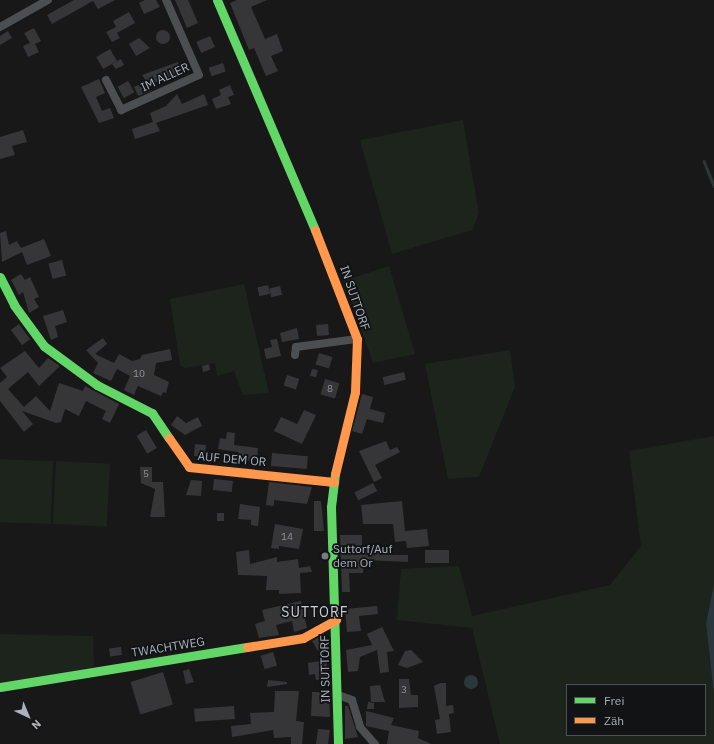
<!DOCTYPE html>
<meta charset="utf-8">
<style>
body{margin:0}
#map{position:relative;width:714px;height:744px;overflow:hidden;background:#181819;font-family:"IBM Plex Sans",sans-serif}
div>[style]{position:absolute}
.green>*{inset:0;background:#1c241c;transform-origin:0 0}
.water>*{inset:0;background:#2a373c}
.round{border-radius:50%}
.stream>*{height:2.5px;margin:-1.25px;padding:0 1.25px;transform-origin:1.25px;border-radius:1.25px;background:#2a373c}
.building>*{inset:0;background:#363638;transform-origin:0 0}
.street>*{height:8px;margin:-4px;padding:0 4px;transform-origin:4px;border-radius:4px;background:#4c4f52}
.fast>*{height:9px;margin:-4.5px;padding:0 4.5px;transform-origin:4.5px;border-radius:4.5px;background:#63d668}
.slow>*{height:9px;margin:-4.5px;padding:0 4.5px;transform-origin:4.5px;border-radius:4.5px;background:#ff974d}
.dots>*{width:11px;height:11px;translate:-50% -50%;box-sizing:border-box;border:2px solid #121315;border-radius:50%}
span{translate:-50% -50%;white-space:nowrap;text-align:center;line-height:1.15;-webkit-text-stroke:3.5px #121315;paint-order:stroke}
.number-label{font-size:10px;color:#8c929a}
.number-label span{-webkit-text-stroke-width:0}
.street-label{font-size:12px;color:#a9b1bb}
.poi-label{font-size:12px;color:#a9b1bb}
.left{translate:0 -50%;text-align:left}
.quarter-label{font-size:14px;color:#cacfd6;letter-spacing:1px}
.legend{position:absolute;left:566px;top:684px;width:140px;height:52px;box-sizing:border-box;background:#121315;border:1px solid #4e5257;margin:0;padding:5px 7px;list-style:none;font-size:12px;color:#a9b1bb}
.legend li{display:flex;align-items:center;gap:8px;height:20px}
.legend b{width:20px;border:1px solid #4e5257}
.north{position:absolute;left:8px;top:696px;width:40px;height:40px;-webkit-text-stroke:3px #121315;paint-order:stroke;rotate:136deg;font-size:11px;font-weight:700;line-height:16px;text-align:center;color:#a9b1bb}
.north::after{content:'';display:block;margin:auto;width:14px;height:18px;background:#a9b1bb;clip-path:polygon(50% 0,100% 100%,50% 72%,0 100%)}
</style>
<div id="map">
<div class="green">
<i style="clip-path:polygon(463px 120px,479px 214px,472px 230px,392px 254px,360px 140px)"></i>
<i style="clip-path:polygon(389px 266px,415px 354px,373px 363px,344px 281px)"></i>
<i style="clip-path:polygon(244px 284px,269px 393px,243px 395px,234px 371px,217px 376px,215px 363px,185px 368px,180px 365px,170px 299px)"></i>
<i style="clip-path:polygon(510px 350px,515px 387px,479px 477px,448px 479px,425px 364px)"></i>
<i style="clip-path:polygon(evenodd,714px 436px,714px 584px,706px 623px,714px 696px,714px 744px,500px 744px,472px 628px,397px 620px,401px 569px,459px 566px,472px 616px,610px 585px,641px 546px,629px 451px,714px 436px,567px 685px,705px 685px,705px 735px,567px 735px,567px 685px)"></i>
<i style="left:53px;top:461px;width:63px;height:53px;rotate:92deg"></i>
<i style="left:56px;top:461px;width:54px;height:63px;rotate:3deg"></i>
<i style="clip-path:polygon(0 634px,93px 636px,94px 667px,0 684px)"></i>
</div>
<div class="water">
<i style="clip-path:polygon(714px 584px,714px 696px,706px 623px)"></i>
<i class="round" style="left:464px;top:675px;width:14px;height:14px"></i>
</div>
<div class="stream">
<i style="left:704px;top:161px;width:27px;rotate:68deg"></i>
</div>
<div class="building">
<i style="clip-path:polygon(74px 0,115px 0,98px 9px,93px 1px,52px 24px,47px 15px)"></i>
<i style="clip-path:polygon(145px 0,156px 0,160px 7px,144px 14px,139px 3px)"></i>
<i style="clip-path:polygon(175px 0,188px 0,198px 23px,187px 28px)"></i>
<i style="clip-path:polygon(237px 0,267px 0,251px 7px,265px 39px,277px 34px,283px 51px,271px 56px,278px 71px,266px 76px,254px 48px,249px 50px,230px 3px)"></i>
<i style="clip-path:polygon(129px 12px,135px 23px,117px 33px,120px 38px,112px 42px,106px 32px,116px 27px,113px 21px)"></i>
<i style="clip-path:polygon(34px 28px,41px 41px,35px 44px,39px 52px,28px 57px,23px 46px,30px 43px,24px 33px)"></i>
<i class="round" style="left:156px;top:30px;width:14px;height:14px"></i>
<i style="clip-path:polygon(8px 31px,12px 38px,0 45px,0 36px)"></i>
<i style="left:210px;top:36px;width:12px;height:15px;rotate:66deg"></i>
<i style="clip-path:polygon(139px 38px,150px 48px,136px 56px,129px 44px)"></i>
<i style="left:110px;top:49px;width:14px;height:16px;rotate:60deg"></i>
<i style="clip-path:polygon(121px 59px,124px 65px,116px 69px,112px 64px)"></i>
<i style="clip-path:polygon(178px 62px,182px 73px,148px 85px,151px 91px,138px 96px,134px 87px,146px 81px,142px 75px)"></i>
<i style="left:223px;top:63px;width:9px;height:15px;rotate:72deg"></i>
<i style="clip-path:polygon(99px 79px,105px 93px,96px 97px,102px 111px,110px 108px,114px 118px,99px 123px,81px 87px)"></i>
<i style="left:128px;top:81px;width:13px;height:12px;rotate:61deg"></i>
<i style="clip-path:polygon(230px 85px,234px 95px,228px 97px,231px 104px,216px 109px,212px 99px,221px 95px,219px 90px)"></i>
<i style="clip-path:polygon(177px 94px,182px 104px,204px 94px,208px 105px,156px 123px,160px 131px,135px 139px,132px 129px,153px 122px,150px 113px,166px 106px)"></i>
<i style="clip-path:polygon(23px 130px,27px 142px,12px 146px,15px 155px,0 159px,0 137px)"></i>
<i style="clip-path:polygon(6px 231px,9px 245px,17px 241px,21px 248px,44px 239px,51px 256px,27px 265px,22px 252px,2px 262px,0 233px)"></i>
<i style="left:62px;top:260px;width:16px;height:14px;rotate:75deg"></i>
<i style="clip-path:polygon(21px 274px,25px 280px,30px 277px,39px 297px,34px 299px,39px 307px,29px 313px,23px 292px,19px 295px,11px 280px)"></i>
<i style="left:268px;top:285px;width:9px;height:11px;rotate:77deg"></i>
<i style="left:280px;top:286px;width:9px;height:11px;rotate:77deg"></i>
<i style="clip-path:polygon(63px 310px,67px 322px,55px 326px,58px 337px,51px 340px,43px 316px)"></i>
<i style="left:19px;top:324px;width:19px;height:10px;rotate:54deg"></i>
<i style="left:328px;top:324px;width:11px;height:12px;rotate:85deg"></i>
<i style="clip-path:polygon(297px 328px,299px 339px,282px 342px,280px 333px)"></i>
<i style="clip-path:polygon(103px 338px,107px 344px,95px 354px,114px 363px,119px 354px,132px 361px,140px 359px,142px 355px,170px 349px,172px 360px,156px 363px,154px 375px,169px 382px,166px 393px,163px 392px,161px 396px,138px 386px,134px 395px,124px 390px,130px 376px,117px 369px,111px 381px,93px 373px,98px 363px,86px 350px)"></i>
<i style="clip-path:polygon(277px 339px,281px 356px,266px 359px,264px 349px,272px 347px,270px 340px)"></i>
<i style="clip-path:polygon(25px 351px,39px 368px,48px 358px,60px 366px,39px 386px,28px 372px,8px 389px,24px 407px,36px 396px,50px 411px,59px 383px,83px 391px,85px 386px,119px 404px,110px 423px,102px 419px,106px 411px,86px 401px,79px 416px,65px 409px,61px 422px,56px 423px,22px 411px,33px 424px,24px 432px,0 401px,0 383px,7px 377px,0 368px)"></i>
<i style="left:319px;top:353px;width:14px;height:12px;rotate:17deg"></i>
<i style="clip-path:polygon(209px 364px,210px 370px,203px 372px,202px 366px)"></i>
<i style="clip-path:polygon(312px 369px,318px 370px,316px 377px,310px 376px)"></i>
<i style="left:404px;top:372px;width:8px;height:22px;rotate:76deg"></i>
<i style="left:287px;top:375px;width:13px;height:11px;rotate:18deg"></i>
<i style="left:325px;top:379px;width:15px;height:16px;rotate:16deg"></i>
<i style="clip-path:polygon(362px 394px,373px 397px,370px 409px,385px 413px,383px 423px,367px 419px,362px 434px,352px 431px)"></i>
<i style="clip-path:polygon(304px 410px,316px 415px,302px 444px,274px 431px,281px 417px,297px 424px)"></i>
<i style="clip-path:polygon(177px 416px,186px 423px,198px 417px,202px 426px,185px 435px,171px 425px)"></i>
<i style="left:146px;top:430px;width:21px;height:11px;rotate:59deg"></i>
<i style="clip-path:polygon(227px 432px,235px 433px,234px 445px,258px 448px,257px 459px,238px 463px,238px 452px,218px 449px,220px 438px,226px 439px)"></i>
<i style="clip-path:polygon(386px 441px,390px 450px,397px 447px,400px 452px,375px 465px,382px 478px,374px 482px,359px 451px)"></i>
<i style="left:195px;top:444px;width:11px;height:12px;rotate:5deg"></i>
<i style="left:272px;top:453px;width:36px;height:13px;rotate:5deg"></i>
<i style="clip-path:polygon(140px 467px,152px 467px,152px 482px,163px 482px,165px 517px,150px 517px,155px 489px,141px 483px)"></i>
<i style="left:214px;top:479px;width:19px;height:11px;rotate:6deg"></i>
<i style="clip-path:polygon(191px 480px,202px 481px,201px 496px,186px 495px)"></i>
<i style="clip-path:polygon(269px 482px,312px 487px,307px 504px,274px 500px,274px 506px,266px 505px)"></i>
<i style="left:373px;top:483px;width:9px;height:21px;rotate:63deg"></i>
<i style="clip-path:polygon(314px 501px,321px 501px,324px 531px,314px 531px)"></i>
<i style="clip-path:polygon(402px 501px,405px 531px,427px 529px,429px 546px,407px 548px,406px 541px,395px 542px,393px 524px,363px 524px,361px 505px)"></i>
<i style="clip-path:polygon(240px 504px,260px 507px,258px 526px,251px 525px,251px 520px,238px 519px)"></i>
<i style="left:217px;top:513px;width:7px;height:8px"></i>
<i style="clip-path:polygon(275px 524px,303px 529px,299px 549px,279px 546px,279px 549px,271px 548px)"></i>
<i style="clip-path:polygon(340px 535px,362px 535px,362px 547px,392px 547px,392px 555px,408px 555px,408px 562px,364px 560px,363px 573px,349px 573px,350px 592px,342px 592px)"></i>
<i style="clip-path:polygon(249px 550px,250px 564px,277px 557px,277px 562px,298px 559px,299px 568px,310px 566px,312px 572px,300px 573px,301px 593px,279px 594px,279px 590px,266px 590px,267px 576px,238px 575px,236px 552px)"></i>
<i style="left:425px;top:550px;width:24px;height:13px"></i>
<i style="clip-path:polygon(301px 601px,307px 628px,294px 632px,292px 621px,276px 625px,279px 635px,259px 638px,255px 624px,265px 621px,262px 610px)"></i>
<i style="clip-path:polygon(377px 606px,378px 614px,359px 616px,361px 631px,347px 632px,345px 609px)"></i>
<i style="clip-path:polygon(382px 627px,394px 651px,387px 652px,389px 672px,380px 673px,377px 650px,360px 657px,358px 671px,348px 672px,346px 650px,372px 645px,367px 634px)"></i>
<i style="clip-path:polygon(325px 634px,328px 646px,318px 651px,312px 641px)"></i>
<i style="left:121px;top:647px;width:8px;height:12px;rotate:83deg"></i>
<i style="clip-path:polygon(411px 650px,423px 662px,407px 668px,398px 665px,405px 651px)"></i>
<i style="left:273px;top:652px;width:14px;height:13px;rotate:73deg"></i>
<i style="clip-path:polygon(326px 660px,329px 678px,316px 680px,315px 674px,309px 675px,308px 663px)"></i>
<i style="clip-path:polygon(189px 669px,194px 682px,186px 684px,183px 671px)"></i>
<i style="left:163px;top:672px;width:34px;height:34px;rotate:73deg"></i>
<i style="clip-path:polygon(399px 679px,409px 679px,411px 695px,418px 695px,418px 707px,399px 708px)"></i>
<i style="clip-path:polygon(268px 680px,287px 682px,287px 684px,267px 687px)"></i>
<i style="clip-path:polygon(440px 683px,446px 683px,446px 706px,453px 705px,454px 713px,449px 714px,451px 732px,437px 734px,435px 720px,440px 719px,434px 686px)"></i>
<i style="clip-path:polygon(380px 685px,385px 702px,371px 702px,370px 686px)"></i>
<i style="clip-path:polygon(275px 691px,299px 691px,296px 721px,304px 722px,302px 744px,291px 744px,291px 737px,274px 738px,273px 730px,232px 737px,231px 726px,251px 724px,250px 713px,274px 712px)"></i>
<i style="clip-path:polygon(312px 692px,329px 692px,330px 717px,311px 716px)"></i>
<i style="clip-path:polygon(368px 702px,374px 703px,374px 709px,367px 709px)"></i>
<i style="left:234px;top:706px;width:13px;height:40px;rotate:86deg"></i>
<i style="clip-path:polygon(345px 706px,348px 706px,358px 737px,345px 739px)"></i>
<i style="clip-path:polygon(366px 711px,394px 718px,391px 725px,419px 731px,418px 738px,431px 744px,387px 744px,389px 731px,366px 726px)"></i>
<i style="clip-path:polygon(318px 729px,330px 730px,328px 744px,316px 744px)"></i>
</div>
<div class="street">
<i style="left:0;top:27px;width:55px;rotate:-29.4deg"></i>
<i style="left:106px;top:80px;width:34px;rotate:63deg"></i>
<i style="left:121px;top:110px;width:85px;rotate:-24.2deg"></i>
<i style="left:199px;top:75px;width:82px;rotate:-113.7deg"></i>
<i style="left:295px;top:355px;width:8px;rotate:-83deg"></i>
<i style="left:296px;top:347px;width:62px;rotate:-7.5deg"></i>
<i style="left:338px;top:695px;width:15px;rotate:20deg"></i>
<i style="left:352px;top:700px;width:28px;rotate:73deg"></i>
<i style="left:360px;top:727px;width:23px;rotate:49deg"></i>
</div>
<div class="fast">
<i style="left:217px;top:0;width:250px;rotate:66.9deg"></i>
<i style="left:0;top:277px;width:31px;rotate:63deg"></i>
<i style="left:14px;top:305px;width:51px;rotate:53.8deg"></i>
<i style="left:44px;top:346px;width:66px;rotate:36.3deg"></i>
<i style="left:97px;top:385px;width:62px;rotate:27deg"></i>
<i style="left:152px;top:413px;width:30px;rotate:56deg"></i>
<i style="left:335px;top:474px;width:33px;rotate:97deg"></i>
<i style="left:331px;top:507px;width:237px;rotate:88.3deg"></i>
<i style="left:0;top:687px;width:250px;rotate:-9.2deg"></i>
</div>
<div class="slow">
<i style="left:315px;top:230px;width:117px;rotate:68.9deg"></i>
<i style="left:357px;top:339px;width:53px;rotate:92.2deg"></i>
<i style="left:355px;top:392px;width:84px;rotate:103.7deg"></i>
<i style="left:169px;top:438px;width:35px;rotate:55deg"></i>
<i style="left:189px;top:467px;width:146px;rotate:5.9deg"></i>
<i style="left:247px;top:647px;width:57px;rotate:-9.1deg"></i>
<i style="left:303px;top:638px;width:38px;rotate:-29deg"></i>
</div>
<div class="dots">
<i style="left:325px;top:556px;background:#767b82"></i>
</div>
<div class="number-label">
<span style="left:139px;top:374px">10</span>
<span style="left:330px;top:389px">8</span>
<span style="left:146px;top:474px">5</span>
<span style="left:287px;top:537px">14</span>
<span style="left:404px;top:690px">3</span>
</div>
<div class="street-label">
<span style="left:165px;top:77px;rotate:-25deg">IM ALLER</span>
<span style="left:355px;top:298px;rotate:71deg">IN SUTTORF</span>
<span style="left:232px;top:459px;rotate:5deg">AUF DEM OR</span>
<span style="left:168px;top:647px;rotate:-9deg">TWACHTWEG</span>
<span style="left:325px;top:669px;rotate:-91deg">IN SUTTORF</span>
</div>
<div class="poi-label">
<span class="left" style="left:333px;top:556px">Suttorf/Auf<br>dem Or</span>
</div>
<div class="quarter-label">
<span style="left:315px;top:612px">SUTTORF</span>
</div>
<ul class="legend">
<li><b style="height:5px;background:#63d668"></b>Frei</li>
<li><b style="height:5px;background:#ff974d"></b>Zäh</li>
</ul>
<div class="north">N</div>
</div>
